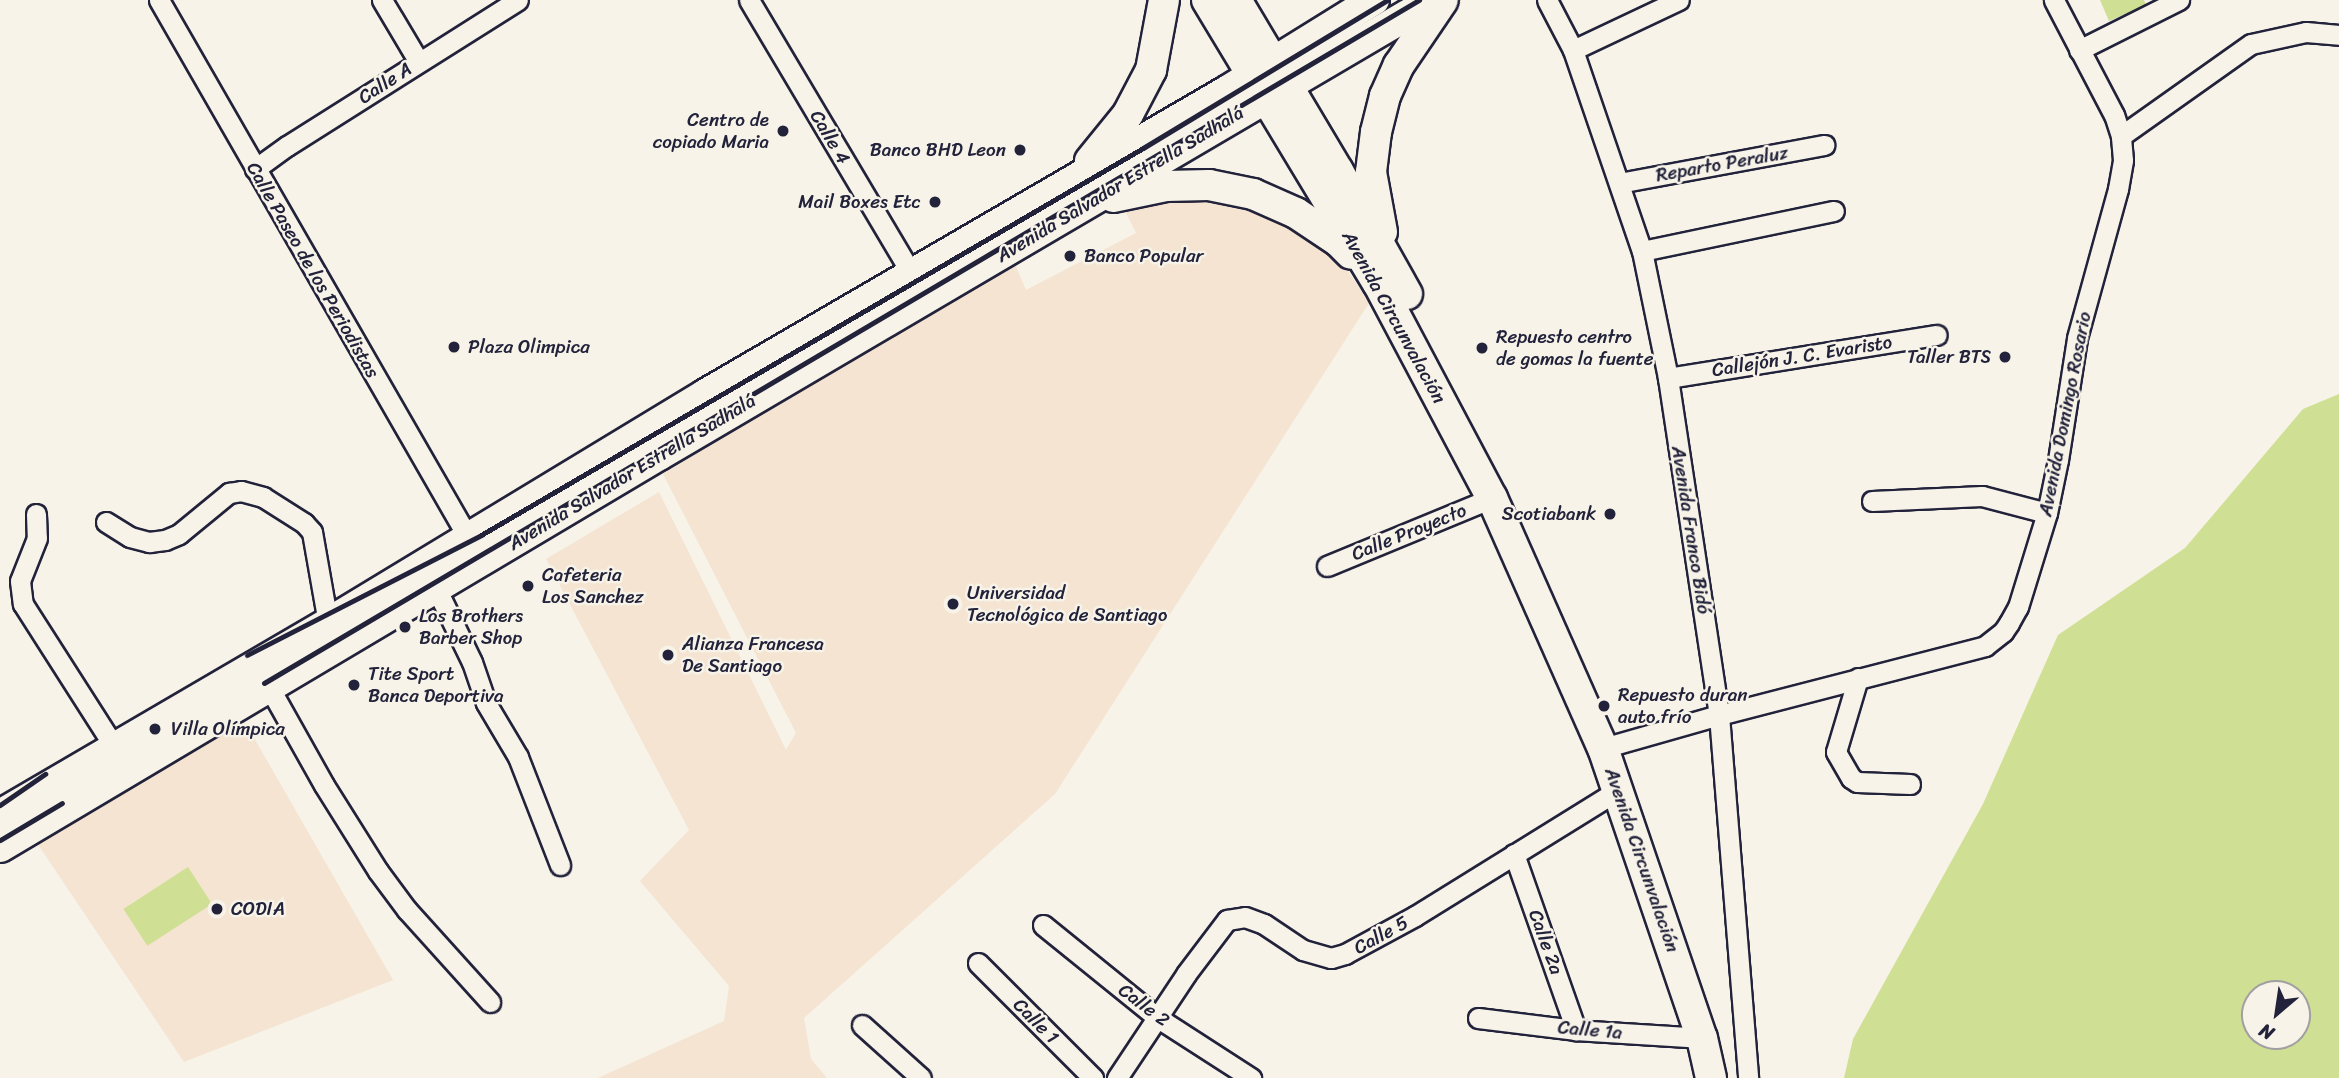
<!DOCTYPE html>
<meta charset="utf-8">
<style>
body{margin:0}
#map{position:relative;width:2339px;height:1078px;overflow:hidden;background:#f7f3e8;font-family:Sriracha,sans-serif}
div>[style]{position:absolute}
.built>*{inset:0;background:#f4e4d1}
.green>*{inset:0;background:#cfdf93;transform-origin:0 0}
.roads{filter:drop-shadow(2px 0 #22223b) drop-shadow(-2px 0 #22223b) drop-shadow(0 2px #22223b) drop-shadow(0 -2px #22223b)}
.minor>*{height:19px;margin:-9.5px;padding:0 9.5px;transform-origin:9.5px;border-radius:9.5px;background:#f7f3e8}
.primary>*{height:30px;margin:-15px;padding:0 15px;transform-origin:15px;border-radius:15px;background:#f7f3e8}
.rail>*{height:5px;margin:-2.5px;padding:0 2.5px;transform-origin:2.5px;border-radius:2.5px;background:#22223b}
.dots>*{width:19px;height:19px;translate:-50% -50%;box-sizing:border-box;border:4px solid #f7f3e8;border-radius:50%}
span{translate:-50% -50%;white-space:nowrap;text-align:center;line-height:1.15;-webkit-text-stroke:5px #f7f3e8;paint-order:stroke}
.street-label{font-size:19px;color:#22223b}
.poi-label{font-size:19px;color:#22223b}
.right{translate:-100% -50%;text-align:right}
.left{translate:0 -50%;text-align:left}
.north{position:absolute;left:2241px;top:980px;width:70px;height:70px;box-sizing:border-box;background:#f7f3e8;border:2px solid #a29fa3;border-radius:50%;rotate:209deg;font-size:19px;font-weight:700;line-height:28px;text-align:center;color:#22223b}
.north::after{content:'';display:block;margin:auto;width:24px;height:32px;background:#22223b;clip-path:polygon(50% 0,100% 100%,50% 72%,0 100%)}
</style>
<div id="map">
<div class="built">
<i style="clip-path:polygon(1152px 197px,1241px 201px,1311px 235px,1346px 268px,1369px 303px,1055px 794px,804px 1018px,811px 1059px,827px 1078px,598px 1078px,724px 1021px,729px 986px,640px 881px,689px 830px,546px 559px,659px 492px,786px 750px,796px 733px,663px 474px,1014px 262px,1026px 290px,1136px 233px,1122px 205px)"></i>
<i style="clip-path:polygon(242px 717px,393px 980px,184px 1062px,33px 837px)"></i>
</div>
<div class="green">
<i style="clip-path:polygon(2100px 0,2144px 0,2146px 5px,2109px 21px)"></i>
<i style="clip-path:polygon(evenodd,2339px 394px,2339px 1078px,1844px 1078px,1853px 1039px,1983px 804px,2058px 635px,2185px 548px,2303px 409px,2339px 394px,2255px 994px,2297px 994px,2297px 1036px,2255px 1036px,2255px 994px)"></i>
<i style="left:188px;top:867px;width:44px;height:77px;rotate:57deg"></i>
</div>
<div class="roads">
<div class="minor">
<i style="left:159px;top:0;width:622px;rotate:60.1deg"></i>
<i style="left:382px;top:0;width:72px;rotate:59.2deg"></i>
<i style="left:749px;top:0;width:319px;rotate:59.3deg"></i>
<i style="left:1547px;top:0;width:56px;rotate:62.5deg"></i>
<i style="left:1573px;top:50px;width:213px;rotate:71.1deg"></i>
<i style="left:1642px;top:251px;width:130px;rotate:78.4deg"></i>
<i style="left:1668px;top:378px;width:341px;rotate:81.4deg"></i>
<i style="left:1719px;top:715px;width:364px;rotate:85.4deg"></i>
<i style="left:1573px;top:50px;width:117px;rotate:-25.3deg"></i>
<i style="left:2079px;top:50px;width:112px;rotate:-26.6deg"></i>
<i style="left:2121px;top:136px;width:159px;rotate:-35.3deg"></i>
<i style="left:2251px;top:44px;width:56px;rotate:-12.3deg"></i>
<i style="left:2306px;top:32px;width:33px;rotate:5deg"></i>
<i style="left:255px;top:169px;width:39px;rotate:-36deg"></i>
<i style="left:287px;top:146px;width:273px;rotate:-32.3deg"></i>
<i style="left:1619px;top:183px;width:209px;rotate:-10.5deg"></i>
<i style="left:1642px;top:251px;width:196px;rotate:-11.8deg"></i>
<i style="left:1668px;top:378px;width:272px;rotate:-9.1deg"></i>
<i style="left:1872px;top:501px;width:110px;rotate:-2.6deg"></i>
<i style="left:1982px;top:496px;width:67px;rotate:14.7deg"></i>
<i style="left:36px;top:514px;width:24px;rotate:88deg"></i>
<i style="left:37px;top:538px;width:46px;rotate:111.6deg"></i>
<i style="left:20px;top:581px;width:23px;rotate:83deg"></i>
<i style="left:23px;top:604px;width:171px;rotate:57.4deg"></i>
<i style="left:106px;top:522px;width:28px;rotate:32deg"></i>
<i style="left:130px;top:537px;width:20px;rotate:15deg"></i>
<i style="left:149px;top:542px;width:16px;rotate:-7deg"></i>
<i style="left:165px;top:540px;width:15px;rotate:-23deg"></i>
<i style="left:179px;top:534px;width:65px;rotate:-39.4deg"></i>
<i style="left:229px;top:493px;width:12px;rotate:-9deg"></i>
<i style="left:241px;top:491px;width:23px;rotate:15deg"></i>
<i style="left:263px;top:497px;width:49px;rotate:32.4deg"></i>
<i style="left:304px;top:523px;width:12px;rotate:48deg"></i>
<i style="left:312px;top:532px;width:92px;rotate:80deg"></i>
<i style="left:1327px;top:566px;width:178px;rotate:-22.4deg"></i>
<i style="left:436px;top:588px;width:82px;rotate:64.1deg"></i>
<i style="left:472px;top:662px;width:43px;rotate:71.1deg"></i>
<i style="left:486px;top:703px;width:63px;rotate:59.3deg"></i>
<i style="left:518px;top:757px;width:116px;rotate:68.7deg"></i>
<i style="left:1858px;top:678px;width:77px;rotate:106.6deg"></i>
<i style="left:1836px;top:752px;width:30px;rotate:60deg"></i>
<i style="left:1851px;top:778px;width:7px;rotate:34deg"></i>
<i style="left:1857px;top:782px;width:53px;rotate:2.2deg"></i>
<i style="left:269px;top:687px;width:112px;rotate:60.7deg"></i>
<i style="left:324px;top:785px;width:102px;rotate:57.9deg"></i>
<i style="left:378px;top:871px;width:49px;rotate:53.4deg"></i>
<i style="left:407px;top:910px;width:124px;rotate:47.9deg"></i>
<i style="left:1603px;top:748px;width:121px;rotate:-15.9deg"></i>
<i style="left:1719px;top:715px;width:275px;rotate:-14.5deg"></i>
<i style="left:1985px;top:646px;width:23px;rotate:-38deg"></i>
<i style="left:2003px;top:632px;width:11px;rotate:-56deg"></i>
<i style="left:2009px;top:623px;width:18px;rotate:-61deg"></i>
<i style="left:2018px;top:607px;width:98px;rotate:-72.9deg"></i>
<i style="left:2047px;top:513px;width:54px;rotate:-78.3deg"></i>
<i style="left:2058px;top:460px;width:123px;rotate:-81.1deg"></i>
<i style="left:2077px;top:338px;width:155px;rotate:-74.6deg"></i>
<i style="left:2118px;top:189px;width:29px;rotate:-80deg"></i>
<i style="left:2123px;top:160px;width:24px;rotate:-95deg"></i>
<i style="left:2121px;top:136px;width:22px;rotate:-108deg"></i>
<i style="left:2114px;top:115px;width:130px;rotate:-117.6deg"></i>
<i style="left:1514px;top:854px;width:187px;rotate:70.6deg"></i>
<i style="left:1043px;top:925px;width:148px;rotate:39deg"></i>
<i style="left:1158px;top:1018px;width:111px;rotate:32.8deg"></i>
<i style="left:978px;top:963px;width:163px;rotate:45deg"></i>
<i style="left:1478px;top:1018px;width:99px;rotate:7deg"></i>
<i style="left:1576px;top:1030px;width:126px;rotate:3.6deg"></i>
<i style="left:862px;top:1025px;width:79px;rotate:41.9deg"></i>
<i style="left:1117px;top:1078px;width:125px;rotate:-56.4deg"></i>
<i style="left:1186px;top:974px;width:68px;rotate:-52.8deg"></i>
<i style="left:1227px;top:920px;width:18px;rotate:-9deg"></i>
<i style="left:1245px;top:917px;width:20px;rotate:20deg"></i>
<i style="left:1264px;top:924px;width:47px;rotate:33.7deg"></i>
<i style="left:1303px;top:950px;width:29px;rotate:16deg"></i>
<i style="left:1331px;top:958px;width:15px;rotate:-16deg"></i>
<i style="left:1345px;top:954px;width:80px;rotate:-28.5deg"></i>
<i style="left:1415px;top:916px;width:239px;rotate:-31.8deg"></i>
</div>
<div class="primary">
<i style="left:1207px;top:0;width:331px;rotate:58.9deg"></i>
<i style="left:1378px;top:283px;width:243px;rotate:62.1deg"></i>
<i style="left:1492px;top:498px;width:274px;rotate:66.1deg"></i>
<i style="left:1603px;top:748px;width:306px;rotate:71.2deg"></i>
<i style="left:1702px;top:1038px;width:41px;rotate:77.3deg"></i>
<i style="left:1236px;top:0;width:199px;rotate:59.2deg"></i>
<i style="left:1338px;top:171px;width:141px;rotate:60.7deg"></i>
<i style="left:1090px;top:161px;width:60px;rotate:-51deg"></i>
<i style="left:1128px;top:114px;width:50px;rotate:-62.4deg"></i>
<i style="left:1151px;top:70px;width:71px;rotate:-79.5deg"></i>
<i style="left:1113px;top:197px;width:54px;rotate:-11.7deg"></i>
<i style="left:1166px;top:186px;width:43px;rotate:-1.3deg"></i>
<i style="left:1209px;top:185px;width:45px;rotate:11.6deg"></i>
<i style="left:1253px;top:194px;width:47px;rotate:23.8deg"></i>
<i style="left:1296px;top:213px;width:50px;rotate:33.7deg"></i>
<i style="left:1338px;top:241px;width:18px;rotate:45deg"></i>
<i style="left:1382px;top:232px;width:61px;rotate:-100.4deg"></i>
<i style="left:1371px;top:172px;width:40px;rotate:-82.9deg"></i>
<i style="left:1376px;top:132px;width:37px;rotate:-76deg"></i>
<i style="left:1385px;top:96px;width:34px;rotate:-66deg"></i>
<i style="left:1399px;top:65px;width:78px;rotate:-55.9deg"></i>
<i style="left:0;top:815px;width:380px;rotate:-30.3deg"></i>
<i style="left:328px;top:623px;width:442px;rotate:-31.2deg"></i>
<i style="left:706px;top:394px;width:603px;rotate:-30.18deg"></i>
<i style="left:1227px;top:91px;width:173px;rotate:-31.8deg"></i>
<i style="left:0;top:847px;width:767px;rotate:-30.75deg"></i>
<i style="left:659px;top:455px;width:898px;rotate:-30.45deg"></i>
</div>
</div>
<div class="rail">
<i style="left:247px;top:655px;width:263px;rotate:-27.1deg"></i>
<i style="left:481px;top:535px;width:767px;rotate:-30.31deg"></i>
<i style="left:1143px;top:148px;width:285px;rotate:-31.2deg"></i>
<i style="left:264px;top:683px;width:1342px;rotate:-30.6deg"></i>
<i style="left:0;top:805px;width:55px;rotate:-34.6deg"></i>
<i style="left:0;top:840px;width:72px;rotate:-30.8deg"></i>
</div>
<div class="dots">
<i style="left:783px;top:131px;background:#22223b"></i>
<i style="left:1020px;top:150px;background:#22223b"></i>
<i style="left:935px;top:202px;background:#22223b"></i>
<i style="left:1070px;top:256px;background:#22223b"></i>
<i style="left:454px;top:347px;background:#22223b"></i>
<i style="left:1482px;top:348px;background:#22223b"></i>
<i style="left:2005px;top:357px;background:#22223b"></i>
<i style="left:1610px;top:514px;background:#22223b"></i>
<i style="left:528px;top:586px;background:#22223b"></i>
<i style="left:953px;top:604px;background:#22223b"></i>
<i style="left:405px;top:627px;background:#22223b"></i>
<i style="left:668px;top:655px;background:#22223b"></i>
<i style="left:354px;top:685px;background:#22223b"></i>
<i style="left:1604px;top:706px;background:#22223b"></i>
<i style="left:155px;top:729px;background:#22223b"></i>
<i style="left:217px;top:909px;background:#22223b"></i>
</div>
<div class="street-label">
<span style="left:385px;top:83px;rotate:-33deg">Calle A</span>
<span style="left:830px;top:137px;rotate:59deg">Calle 4</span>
<span style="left:1722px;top:164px;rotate:-10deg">Reparto Peraluz</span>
<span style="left:1120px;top:184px;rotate:-31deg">Avenida Salvador Estrella Sadhalá</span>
<span style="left:313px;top:270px;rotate:60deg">Calle Paseo de los Periodistas</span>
<span style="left:1394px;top:317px;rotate:61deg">Avenida Circunvalación</span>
<span style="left:1802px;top:356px;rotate:-9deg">Callejón J. C. Evaristo</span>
<span style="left:2065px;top:414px;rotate:-79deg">Avenida Domingo Rosario</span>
<span style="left:632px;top:472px;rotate:-31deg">Avenida Salvador Estrella Sadhalá</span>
<span style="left:1691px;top:530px;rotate:81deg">Avenida Franco Bidó</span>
<span style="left:1409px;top:532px;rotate:-22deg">Calle Proyecto</span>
<span style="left:1642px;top:860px;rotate:71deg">Avenida Circunvalación</span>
<span style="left:1381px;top:935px;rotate:-29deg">Calle 5</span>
<span style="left:1546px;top:942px;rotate:70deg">Calle 2a</span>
<span style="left:1144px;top:1005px;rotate:37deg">Calle 2</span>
<span style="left:1036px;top:1021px;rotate:45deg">Calle 1</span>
<span style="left:1590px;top:1030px;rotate:5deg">Calle 1a</span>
</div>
<div class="poi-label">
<span class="right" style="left:769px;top:131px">Centro de<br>copiado Maria</span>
<span class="right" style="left:1006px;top:150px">Banco BHD Leon</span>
<span class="right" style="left:921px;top:202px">Mail Boxes Etc</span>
<span class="left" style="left:1084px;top:256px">Banco Popular</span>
<span class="left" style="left:1496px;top:348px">Repuesto centro<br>de gomas la fuente</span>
<span class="left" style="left:468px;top:347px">Plaza Olimpica</span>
<span class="right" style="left:1991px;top:357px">Taller BTS</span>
<span class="right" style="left:1596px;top:514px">Scotiabank</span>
<span class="left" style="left:542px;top:586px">Cafeteria<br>Los Sanchez</span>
<span class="left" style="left:967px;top:604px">Universidad<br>Tecnológica de Santiago</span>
<span class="left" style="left:419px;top:627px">Los Brothers<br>Barber Shop</span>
<span class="left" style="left:682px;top:655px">Alianza Francesa<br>De Santiago</span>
<span class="left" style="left:368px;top:685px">Tite Sport<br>Banca Deportiva</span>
<span class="left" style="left:1618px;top:706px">Repuesto duran<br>auto frío</span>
<span class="left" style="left:171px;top:729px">Villa Olímpica</span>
<span class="left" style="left:231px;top:909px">CODIA</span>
</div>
<div class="north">N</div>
</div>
